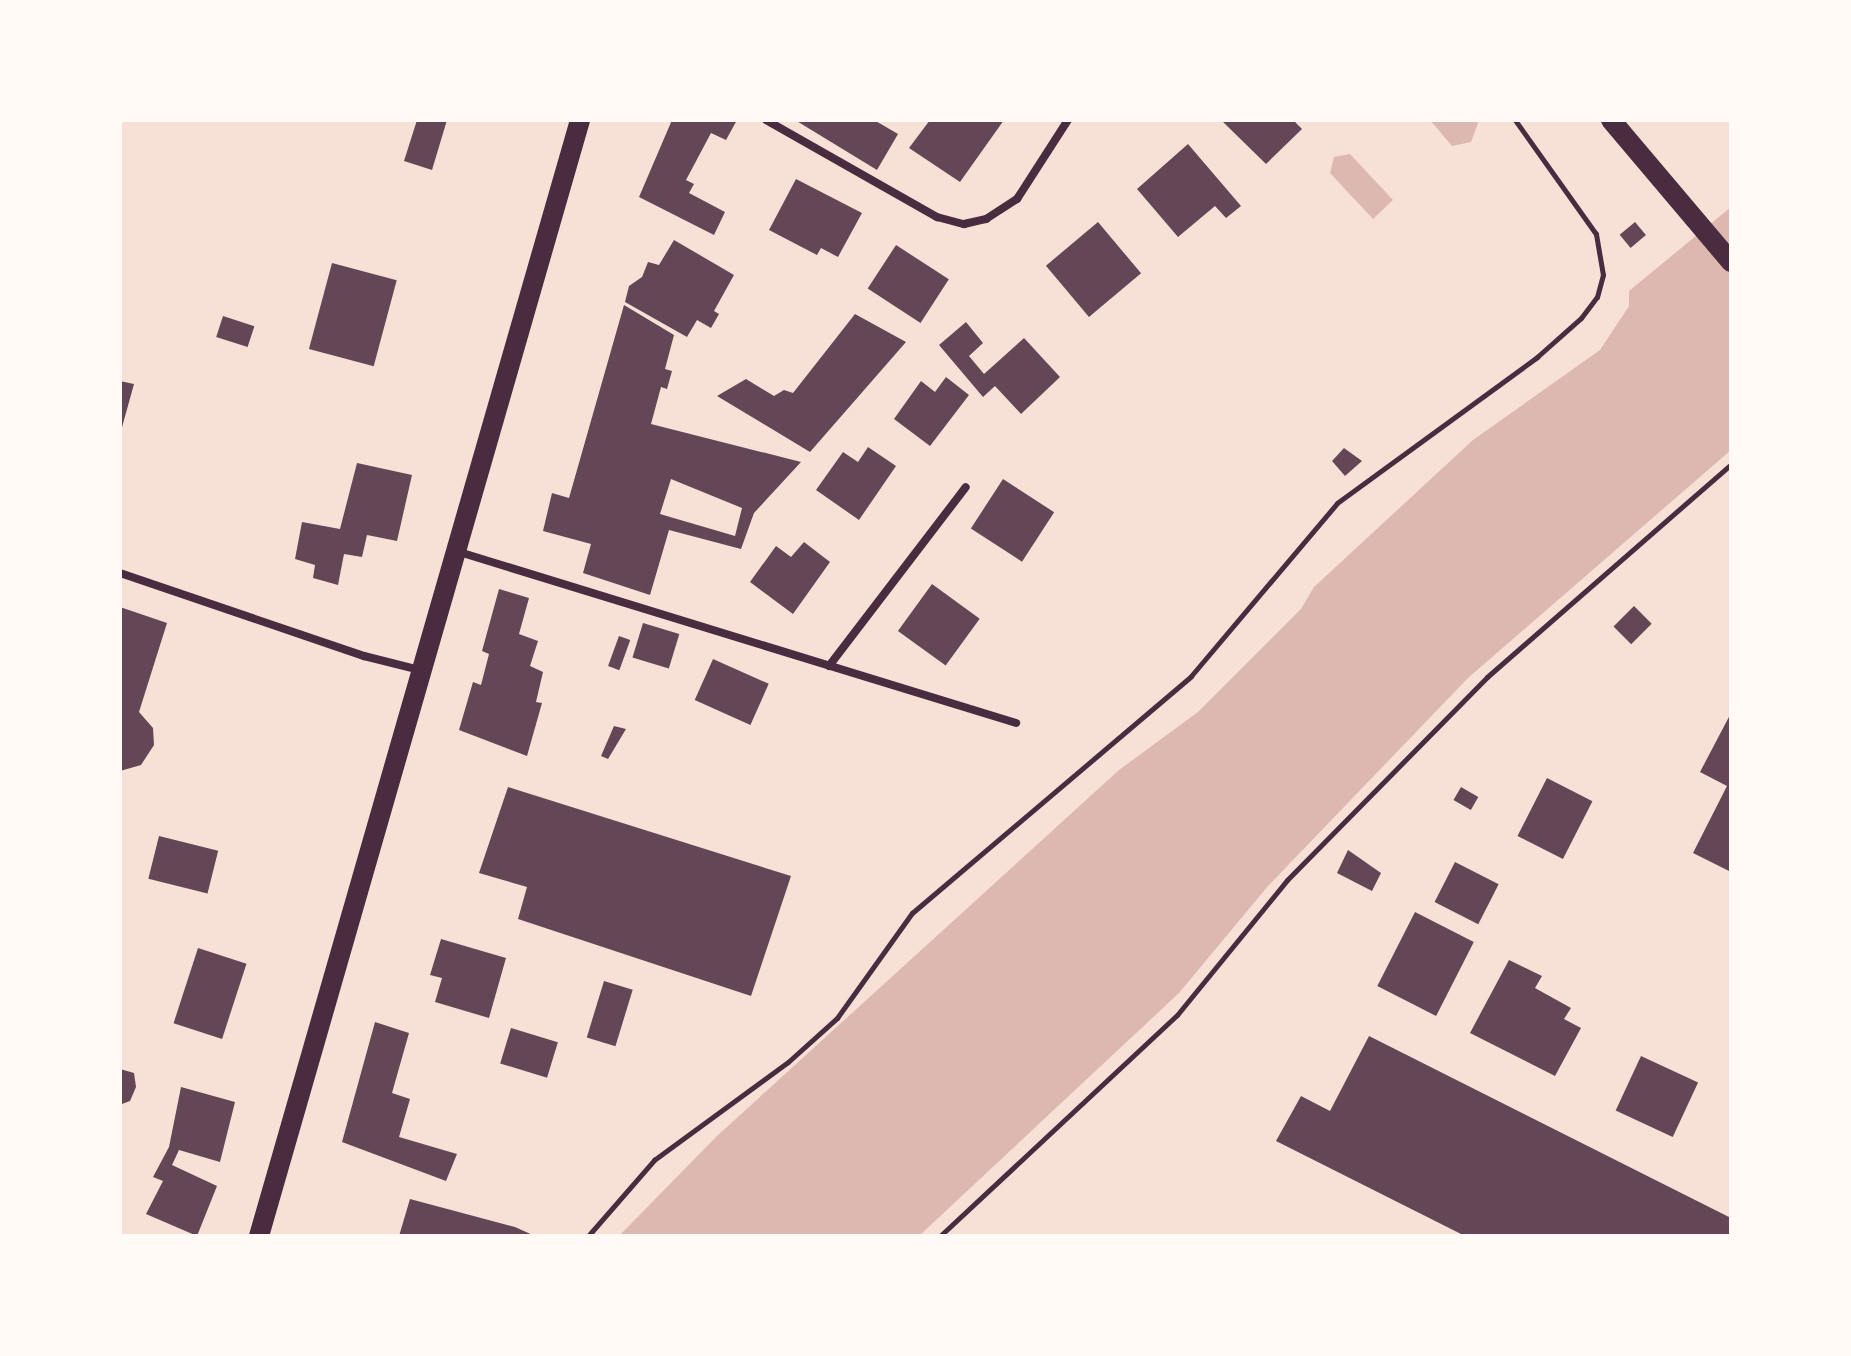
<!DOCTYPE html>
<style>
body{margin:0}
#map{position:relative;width:1851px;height:1356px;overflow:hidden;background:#f7e1d7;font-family:Signika,sans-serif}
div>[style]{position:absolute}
.water>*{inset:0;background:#dcb8b0}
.building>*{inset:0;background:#644757;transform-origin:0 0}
.path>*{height:5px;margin:-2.5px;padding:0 2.5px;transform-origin:2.5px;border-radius:2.5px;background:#4a2c40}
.minor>*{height:8px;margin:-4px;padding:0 4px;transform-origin:4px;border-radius:4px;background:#4a2c40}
.primary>*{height:20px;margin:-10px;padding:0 10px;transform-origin:10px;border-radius:10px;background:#4a2c40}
span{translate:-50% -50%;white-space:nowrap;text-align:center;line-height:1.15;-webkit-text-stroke:8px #fffaf5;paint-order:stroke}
.frame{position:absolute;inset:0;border:122px solid #fffaf5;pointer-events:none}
</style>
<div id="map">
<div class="water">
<i style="clip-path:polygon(1430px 120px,1476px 120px,1478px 123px,1471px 142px,1452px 146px)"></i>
<i style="clip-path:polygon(1350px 154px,1393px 200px,1373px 219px,1330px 173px,1334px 157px)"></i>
<i style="clip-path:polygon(1731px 207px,1731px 450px,1468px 678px,1268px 886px,1179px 993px,919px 1236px,619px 1236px,717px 1136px,1119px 770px,1198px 712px,1301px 609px,1314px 587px,1473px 440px,1600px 350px,1629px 306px,1629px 291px)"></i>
</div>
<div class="building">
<i style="clip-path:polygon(417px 120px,447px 120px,432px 170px,404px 161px)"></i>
<i style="clip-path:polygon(672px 120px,737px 120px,726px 140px,711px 133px,686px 180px,694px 184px,689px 193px,725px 212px,714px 235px,639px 197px)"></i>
<i style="clip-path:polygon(795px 120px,874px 120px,898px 134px,877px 170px)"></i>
<i style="clip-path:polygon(930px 120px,1004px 120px,960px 182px,909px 148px)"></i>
<i style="clip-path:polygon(1221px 120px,1293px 120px,1302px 129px,1266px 164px)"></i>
<i style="clip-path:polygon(1188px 144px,1241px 206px,1226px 218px,1215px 206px,1178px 237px,1137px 189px)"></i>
<i style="clip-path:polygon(796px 179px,862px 213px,838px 257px,821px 248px,817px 255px,769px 230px)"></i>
<i style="left:1098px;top:222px;width:67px;height:68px;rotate:50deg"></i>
<i style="left:1635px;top:222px;width:17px;height:20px;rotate:50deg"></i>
<i style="clip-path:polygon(674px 240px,734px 275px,714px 311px,719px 314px,711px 328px,697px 320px,687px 337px,625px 302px,629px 286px,642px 277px,648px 262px,659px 265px)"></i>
<i style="left:896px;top:245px;width:63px;height:52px;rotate:33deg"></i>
<i style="left:332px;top:263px;width:67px;height:89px;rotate:15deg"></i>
<i style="clip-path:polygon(evenodd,624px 305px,674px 335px,665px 369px,672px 371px,667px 389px,661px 387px,651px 424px,801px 462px,754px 513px,741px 549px,669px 530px,650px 595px,583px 573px,591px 544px,543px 531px,552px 493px,569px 498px,624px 305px,671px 479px,742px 508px,735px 536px,660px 514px,671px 479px)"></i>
<i style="clip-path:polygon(855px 314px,906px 342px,810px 452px,717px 396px,746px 379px,774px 396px,784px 390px,793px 393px)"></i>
<i style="left:223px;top:316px;width:33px;height:22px;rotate:18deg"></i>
<i style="clip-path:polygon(966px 322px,983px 343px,969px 356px,984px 374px,1024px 338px,1060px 377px,1021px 414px,995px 386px,983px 397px,939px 345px)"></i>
<i style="clip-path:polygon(946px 377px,969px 395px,930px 446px,894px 419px,921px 381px,935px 392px)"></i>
<i style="clip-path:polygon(120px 381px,134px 384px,121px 431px,120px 431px)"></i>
<i style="clip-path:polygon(868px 447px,896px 466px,859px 520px,816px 490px,843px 452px,858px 462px)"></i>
<i style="clip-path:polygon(1344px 448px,1362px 461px,1345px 476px,1332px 461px)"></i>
<i style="clip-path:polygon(357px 463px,412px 475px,397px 541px,367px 535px,362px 557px,344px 554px,338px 585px,313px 578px,315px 565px,295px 559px,302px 522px,340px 529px)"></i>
<i style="left:1003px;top:479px;width:61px;height:59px;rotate:33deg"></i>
<i style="clip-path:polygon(804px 542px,830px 562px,793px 614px,750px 582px,776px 546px,791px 557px)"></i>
<i style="left:932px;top:584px;width:59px;height:58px;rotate:36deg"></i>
<i style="clip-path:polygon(499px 589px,529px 598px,519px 634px,538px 641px,530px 666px,543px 672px,536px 702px,542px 703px,527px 756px,459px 730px,473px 682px,481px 685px,489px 654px,482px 651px)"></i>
<i style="left:1634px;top:606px;width:25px;height:29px;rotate:45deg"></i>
<i style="clip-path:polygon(120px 607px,167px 623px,139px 712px,153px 728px,154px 745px,141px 765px,120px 771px)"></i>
<i style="left:643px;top:623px;width:38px;height:36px;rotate:17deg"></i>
<i style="left:619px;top:636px;width:12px;height:32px;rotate:20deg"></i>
<i style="left:713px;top:659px;width:61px;height:45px;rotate:24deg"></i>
<i style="clip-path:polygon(1731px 713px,1731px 872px,1693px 853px,1727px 786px,1700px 772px)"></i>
<i style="clip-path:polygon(614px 726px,626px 729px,608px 759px,601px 756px)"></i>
<i style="left:1547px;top:778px;width:51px;height:65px;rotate:27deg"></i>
<i style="clip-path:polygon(508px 787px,791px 876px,751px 996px,518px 919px,527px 887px,479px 873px)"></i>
<i style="left:1461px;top:787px;width:20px;height:15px;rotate:30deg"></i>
<i style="left:159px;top:836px;width:61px;height:44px;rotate:14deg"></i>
<i style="clip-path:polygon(1348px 850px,1381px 873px,1372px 891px,1337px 873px)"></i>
<i style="left:1455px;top:862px;width:49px;height:45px;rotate:27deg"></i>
<i style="left:1415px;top:912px;width:66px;height:83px;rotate:27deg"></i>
<i style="clip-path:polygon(441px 939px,506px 958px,489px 1018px,435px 1002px,442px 978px,430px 975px)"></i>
<i style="left:198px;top:948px;width:51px;height:79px;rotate:18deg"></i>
<i style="clip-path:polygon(1509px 960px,1542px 976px,1535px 988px,1571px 1008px,1564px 1019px,1581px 1028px,1555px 1076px,1470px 1033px)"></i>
<i style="left:604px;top:981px;width:30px;height:59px;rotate:17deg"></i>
<i style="clip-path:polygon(375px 1022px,409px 1033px,392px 1093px,410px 1099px,399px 1137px,457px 1154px,446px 1181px,342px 1142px)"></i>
<i style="left:511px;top:1028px;width:49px;height:37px;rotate:17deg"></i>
<i style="clip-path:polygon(1369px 1036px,1731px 1218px,1731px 1236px,1465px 1236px,1276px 1141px,1301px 1096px,1330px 1111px)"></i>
<i style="left:1641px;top:1056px;width:63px;height:60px;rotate:25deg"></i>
<i style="clip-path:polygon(120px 1069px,134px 1073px,136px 1087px,130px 1101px,122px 1104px)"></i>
<i style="clip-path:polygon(181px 1087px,235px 1102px,220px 1162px,179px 1150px,172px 1165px,217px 1186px,197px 1236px,146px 1214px,163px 1181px,153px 1177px,169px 1147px)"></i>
<i style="clip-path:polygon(410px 1199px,515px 1227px,535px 1236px,399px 1236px)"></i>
</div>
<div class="path">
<i style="left:588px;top:1236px;width:101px;rotate:-49deg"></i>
<i style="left:654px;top:1160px;width:166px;rotate:-36.2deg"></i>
<i style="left:788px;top:1062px;width:66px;rotate:-41.9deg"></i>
<i style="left:837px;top:1018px;width:129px;rotate:-54.5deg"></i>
<i style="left:912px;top:913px;width:366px;rotate:-40.3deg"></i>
<i style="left:1191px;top:676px;width:226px;rotate:-49.8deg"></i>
<i style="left:1337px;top:503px;width:248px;rotate:-36.1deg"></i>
<i style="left:1537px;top:357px;width:59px;rotate:-41.6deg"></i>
<i style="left:1581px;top:318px;width:26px;rotate:-53deg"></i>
<i style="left:1597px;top:297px;width:23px;rotate:-75deg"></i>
<i style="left:1603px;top:275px;width:42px;rotate:-99.7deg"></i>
<i style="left:1596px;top:234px;width:140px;rotate:-125.4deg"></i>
<i style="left:940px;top:1236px;width:324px;rotate:-43deg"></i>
<i style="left:1177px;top:1015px;width:174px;rotate:-50.8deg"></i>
<i style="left:1287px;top:880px;width:285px;rotate:-45.4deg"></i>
<i style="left:1487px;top:677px;width:324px;rotate:-41.1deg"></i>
</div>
<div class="minor">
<i style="left:766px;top:120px;width:197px;rotate:29.6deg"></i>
<i style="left:937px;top:217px;width:28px;rotate:15deg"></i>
<i style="left:964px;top:224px;width:23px;rotate:-13deg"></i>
<i style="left:986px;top:219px;width:37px;rotate:-33deg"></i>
<i style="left:1017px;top:199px;width:94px;rotate:-57.2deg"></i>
<i style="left:456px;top:551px;width:586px;rotate:17.07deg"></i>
<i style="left:120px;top:573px;width:258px;rotate:18.8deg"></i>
<i style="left:364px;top:656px;width:58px;rotate:14deg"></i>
<i style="left:829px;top:666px;width:225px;rotate:-52.6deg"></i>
</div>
<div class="primary">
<i style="left:1611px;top:120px;width:186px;rotate:49.8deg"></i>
<i style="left:259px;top:1236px;width:1161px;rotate:-73.95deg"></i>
</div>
<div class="frame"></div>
</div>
